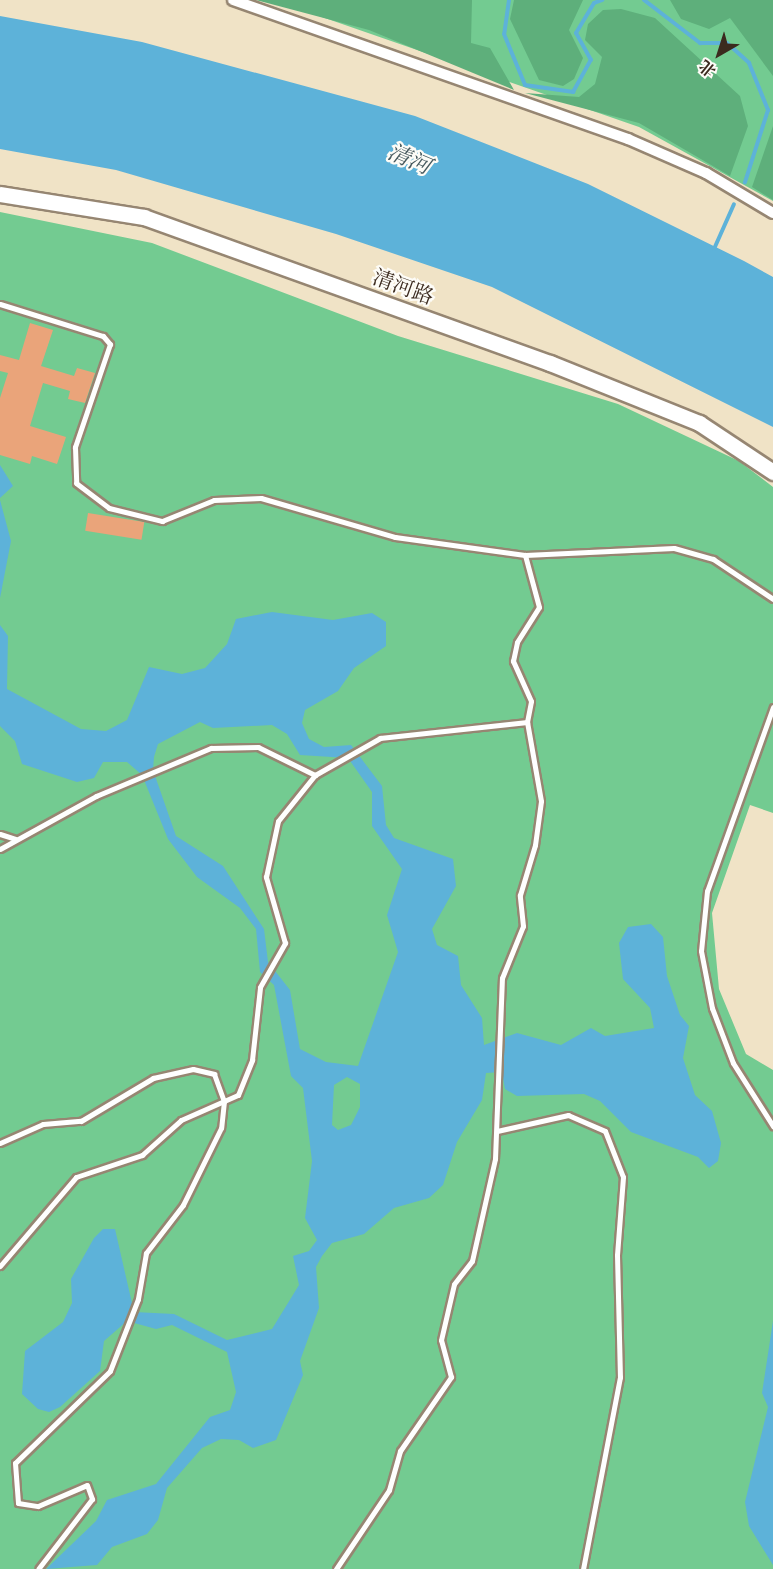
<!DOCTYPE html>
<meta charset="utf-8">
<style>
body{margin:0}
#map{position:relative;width:773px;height:1569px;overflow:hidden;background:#f0e3c6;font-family:Cardo,"Noto Serif SC",serif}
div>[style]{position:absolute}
.green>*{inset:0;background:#73cb91}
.forest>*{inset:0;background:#5eaf7b}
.water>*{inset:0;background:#5db2d9}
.stream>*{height:4px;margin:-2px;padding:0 2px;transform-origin:2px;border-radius:2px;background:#5db2d9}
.building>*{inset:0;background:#eaa47a;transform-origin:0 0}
.roads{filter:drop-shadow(2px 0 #968672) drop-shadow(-2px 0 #968672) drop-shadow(0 2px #968672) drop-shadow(0 -2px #968672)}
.lane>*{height:5px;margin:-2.5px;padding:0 2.5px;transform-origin:2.5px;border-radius:2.5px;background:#fff}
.street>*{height:10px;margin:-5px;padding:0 5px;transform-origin:5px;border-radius:5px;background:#fff}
.secondary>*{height:15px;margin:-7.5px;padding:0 7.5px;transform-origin:7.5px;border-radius:7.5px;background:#fff}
span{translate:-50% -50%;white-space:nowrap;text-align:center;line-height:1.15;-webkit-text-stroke:4.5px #fdfcf7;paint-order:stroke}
.street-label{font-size:21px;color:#3b2a1e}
.water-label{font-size:22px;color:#475a5f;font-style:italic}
.north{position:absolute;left:689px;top:24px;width:60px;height:60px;-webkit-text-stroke:4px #fdfcf7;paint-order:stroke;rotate:219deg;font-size:16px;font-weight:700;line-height:24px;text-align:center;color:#3b2a1e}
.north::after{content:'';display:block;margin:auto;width:21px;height:27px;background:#3b2a1e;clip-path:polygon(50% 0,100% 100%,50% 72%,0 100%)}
</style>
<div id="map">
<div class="green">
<i style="clip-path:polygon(273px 0,773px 0,773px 201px,639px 127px)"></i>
<i style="clip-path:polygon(0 212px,152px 243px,398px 336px,618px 404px,739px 461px,773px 487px,773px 813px,750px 805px,712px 913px,719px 989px,746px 1054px,773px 1070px,773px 1569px,0 1569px)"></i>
</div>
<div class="forest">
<i style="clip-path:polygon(256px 0,472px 0,471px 43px,490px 48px,514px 90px,369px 30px)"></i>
<i style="clip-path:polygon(514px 0,583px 0,569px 30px,583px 58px,574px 79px,563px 86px,539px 80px,510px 19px)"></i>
<i style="clip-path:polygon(670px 0,773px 0,773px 76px,730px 18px,709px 29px,681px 19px)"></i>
<i style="clip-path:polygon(621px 9px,655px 18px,740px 96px,748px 126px,730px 176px,639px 123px,525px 93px,579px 97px,595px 84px,602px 57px,585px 40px,588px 24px,603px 10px)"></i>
<i style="clip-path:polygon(773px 126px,773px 200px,752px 187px)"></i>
</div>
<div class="water">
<i style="clip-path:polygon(0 16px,142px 42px,415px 116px,588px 184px,744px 261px,773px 277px,773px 427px,492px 287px,336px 234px,116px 170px,0 149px)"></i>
<i style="clip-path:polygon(0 465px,13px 486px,0 498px)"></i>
<i style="clip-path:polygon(0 500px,11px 541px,0 598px)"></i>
<i style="clip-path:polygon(evenodd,272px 612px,333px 620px,372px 613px,386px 622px,386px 646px,354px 668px,338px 691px,305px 710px,302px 723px,309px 739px,324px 747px,351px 745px,382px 786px,386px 825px,394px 838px,453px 859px,456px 886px,432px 929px,437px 945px,458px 956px,461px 985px,482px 1018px,484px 1045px,517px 1033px,561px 1045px,591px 1028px,605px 1036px,654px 1028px,650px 1008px,623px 979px,619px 943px,628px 927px,651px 924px,663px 937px,667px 976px,680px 1015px,689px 1026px,683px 1058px,695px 1095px,712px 1111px,721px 1143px,718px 1161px,709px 1168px,698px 1157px,631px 1132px,600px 1101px,584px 1094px,517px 1096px,505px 1089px,502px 1072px,486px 1073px,482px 1100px,457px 1142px,443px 1185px,429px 1198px,394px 1208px,364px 1234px,332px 1243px,322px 1256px,316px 1267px,319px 1308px,300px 1361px,303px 1375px,276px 1440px,253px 1448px,239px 1440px,221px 1439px,202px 1448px,167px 1488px,158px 1520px,147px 1534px,112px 1547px,97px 1565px,46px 1569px,96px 1521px,107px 1500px,156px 1484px,210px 1417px,230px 1410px,236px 1392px,227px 1352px,172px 1325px,156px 1329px,127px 1321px,104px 1341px,100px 1371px,60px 1407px,49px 1412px,38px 1409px,22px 1394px,25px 1351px,63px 1322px,72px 1303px,71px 1279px,94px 1238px,103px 1229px,115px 1229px,134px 1312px,174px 1314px,227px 1340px,272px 1329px,299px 1285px,293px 1256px,309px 1251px,317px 1240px,305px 1218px,312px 1161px,303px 1088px,291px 1076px,274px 985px,260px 972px,256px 929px,240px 908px,197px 877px,168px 839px,142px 775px,127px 762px,103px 762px,94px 778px,77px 782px,22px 764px,15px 741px,0 726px,0 625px,8px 636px,7px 689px,81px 729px,106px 731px,127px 720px,149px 667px,182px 674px,205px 668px,227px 644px,236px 619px,272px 612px,200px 722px,213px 728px,272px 725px,287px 734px,300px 755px,348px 758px,372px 792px,372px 826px,402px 869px,387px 915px,398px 952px,358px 1066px,326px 1062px,300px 1049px,290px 990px,268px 962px,264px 929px,223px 866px,176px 836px,153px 770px,154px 757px,158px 744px,200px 722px,272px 612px,347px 1077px,360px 1084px,360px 1107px,351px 1125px,338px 1130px,332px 1125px,334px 1085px,347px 1077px)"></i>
<i style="clip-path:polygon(773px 1321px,773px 1565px,749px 1526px,745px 1502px,768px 1407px,762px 1393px)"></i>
</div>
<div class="stream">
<i style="left:509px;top:0;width:34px;rotate:98deg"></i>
<i style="left:504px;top:34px;width:55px;rotate:67.6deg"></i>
<i style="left:525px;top:85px;width:49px;rotate:8.3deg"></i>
<i style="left:573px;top:92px;width:37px;rotate:-61deg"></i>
<i style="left:591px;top:60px;width:31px;rotate:-119deg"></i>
<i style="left:576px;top:33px;width:35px;rotate:-59deg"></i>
<i style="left:594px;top:3px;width:9px;rotate:-21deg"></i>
<i style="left:644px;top:0;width:71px;rotate:37.5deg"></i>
<i style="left:700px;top:43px;width:27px"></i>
<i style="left:727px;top:43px;width:30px;rotate:42deg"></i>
<i style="left:749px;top:63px;width:51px;rotate:68deg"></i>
<i style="left:768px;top:110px;width:76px;rotate:107.7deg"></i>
<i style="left:714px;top:249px;width:49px;rotate:-66deg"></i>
</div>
<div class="building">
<i style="clip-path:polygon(30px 323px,53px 330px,41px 366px,74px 376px,77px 368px,95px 373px,85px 403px,68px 399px,70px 391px,43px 383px,30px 426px,66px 437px,57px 464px,32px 456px,30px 464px,0 455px,0 398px,8px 373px,0 371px,0 355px,19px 360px)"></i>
<i style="left:88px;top:513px;width:57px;height:18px;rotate:9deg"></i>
</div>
<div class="roads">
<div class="lane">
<i style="left:0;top:304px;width:108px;rotate:17.3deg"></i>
<i style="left:103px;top:336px;width:11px;rotate:49deg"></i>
<i style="left:110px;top:344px;width:109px;rotate:108.8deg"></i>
<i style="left:75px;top:447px;width:36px;rotate:88deg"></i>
<i style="left:76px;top:483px;width:41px;rotate:37.1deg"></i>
<i style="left:109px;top:508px;width:55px;rotate:13.8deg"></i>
<i style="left:162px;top:521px;width:56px;rotate:-22deg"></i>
<i style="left:214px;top:500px;width:47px;rotate:-2.4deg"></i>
<i style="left:261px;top:498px;width:140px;rotate:16.2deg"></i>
<i style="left:395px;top:537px;width:131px;rotate:7.9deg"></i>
<i style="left:525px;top:555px;width:149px;rotate:-2.7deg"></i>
<i style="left:674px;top:548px;width:41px;rotate:15.8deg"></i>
<i style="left:713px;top:559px;width:72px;rotate:33.7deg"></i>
<i style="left:773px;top:707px;width:195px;rotate:109.7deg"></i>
<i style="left:707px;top:891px;width:60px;rotate:95.7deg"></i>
<i style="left:701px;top:951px;width:58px;rotate:79.1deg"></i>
<i style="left:712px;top:1008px;width:59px;rotate:69.1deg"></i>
<i style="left:733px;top:1063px;width:75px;rotate:57.6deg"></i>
<i style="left:0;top:834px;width:16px;rotate:18deg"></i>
<i style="left:0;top:849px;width:110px;rotate:-28.9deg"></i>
<i style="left:96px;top:796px;width:125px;rotate:-22.7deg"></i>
<i style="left:211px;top:748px;width:47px;rotate:-1.2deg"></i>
<i style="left:258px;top:747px;width:64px;rotate:26.2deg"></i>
<i style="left:497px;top:1131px;width:73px;rotate:-12.7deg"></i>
<i style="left:568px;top:1115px;width:40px;rotate:23.4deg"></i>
<i style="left:605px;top:1131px;width:49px;rotate:68.6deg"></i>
<i style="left:623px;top:1177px;width:78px;rotate:94.4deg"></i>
<i style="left:617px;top:1255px;width:122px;rotate:88.6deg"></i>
<i style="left:620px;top:1377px;width:196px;rotate:100.9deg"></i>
<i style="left:0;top:1143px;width:47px;rotate:-23.8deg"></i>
<i style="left:43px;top:1124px;width:38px;rotate:-5deg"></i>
<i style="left:81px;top:1121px;width:84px;rotate:-30.8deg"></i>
<i style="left:153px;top:1078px;width:41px;rotate:-12.7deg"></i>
<i style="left:193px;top:1069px;width:22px;rotate:13deg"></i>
<i style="left:214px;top:1074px;width:29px;rotate:70deg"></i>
<i style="left:224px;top:1101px;width:27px;rotate:96deg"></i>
<i style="left:221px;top:1128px;width:86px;rotate:116.3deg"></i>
<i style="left:183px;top:1205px;width:61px;rotate:127.6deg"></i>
<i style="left:146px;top:1253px;width:47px;rotate:99.9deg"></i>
<i style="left:138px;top:1299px;width:77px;rotate:111.3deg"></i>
<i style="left:110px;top:1371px;width:132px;rotate:135.9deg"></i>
<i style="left:15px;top:1463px;width:40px;rotate:85.7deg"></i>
<i style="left:18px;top:1503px;width:20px;rotate:9deg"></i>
<i style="left:38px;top:1506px;width:53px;rotate:-23.2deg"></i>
<i style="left:87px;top:1485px;width:15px;rotate:70deg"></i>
<i style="left:92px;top:1499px;width:88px;rotate:127.6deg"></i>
<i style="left:0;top:1266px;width:117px;rotate:-49.5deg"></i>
<i style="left:76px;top:1177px;width:70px;rotate:-18.4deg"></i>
<i style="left:142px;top:1155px;width:52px;rotate:-41.9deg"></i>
<i style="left:181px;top:1120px;width:62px;rotate:-23.7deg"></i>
<i style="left:238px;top:1095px;width:38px;rotate:-68deg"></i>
<i style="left:252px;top:1060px;width:73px;rotate:-83.7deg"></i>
<i style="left:260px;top:987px;width:51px;rotate:-60.4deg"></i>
<i style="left:285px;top:943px;width:69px;rotate:-106.1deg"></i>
<i style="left:266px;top:877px;width:57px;rotate:-77.9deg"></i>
<i style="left:278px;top:821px;width:59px;rotate:-51.2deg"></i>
<i style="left:315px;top:775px;width:75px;rotate:-29.6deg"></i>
<i style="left:380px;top:738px;width:148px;rotate:-6.2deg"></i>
<i style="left:336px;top:1569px;width:95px;rotate:-56.1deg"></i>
<i style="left:389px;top:1490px;width:41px;rotate:-74.2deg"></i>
<i style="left:400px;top:1451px;width:90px;rotate:-55.4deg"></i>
<i style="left:451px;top:1377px;width:38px;rotate:-105deg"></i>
<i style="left:441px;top:1340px;width:57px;rotate:-76.9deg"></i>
<i style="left:454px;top:1284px;width:29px;rotate:-52deg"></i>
<i style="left:472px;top:1261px;width:105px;rotate:-77.3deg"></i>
<i style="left:495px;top:1159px;width:181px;rotate:-87.8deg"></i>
<i style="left:502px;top:978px;width:56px;rotate:-68deg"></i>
<i style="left:523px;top:926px;width:31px;rotate:-96deg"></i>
<i style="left:520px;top:895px;width:52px;rotate:-73.3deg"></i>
<i style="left:535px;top:845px;width:44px;rotate:-82.2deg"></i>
<i style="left:541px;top:801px;width:80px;rotate:-100deg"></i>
<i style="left:527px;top:722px;width:21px;rotate:-79deg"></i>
<i style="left:531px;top:701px;width:44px;rotate:-114.2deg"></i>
<i style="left:513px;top:661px;width:19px;rotate:-78deg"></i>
<i style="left:517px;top:642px;width:41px;rotate:-57.8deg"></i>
<i style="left:539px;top:607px;width:54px;rotate:-105.1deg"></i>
</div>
<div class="street">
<i style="left:233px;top:0;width:419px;rotate:19.4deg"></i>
<i style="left:628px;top:139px;width:85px;rotate:23.6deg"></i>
<i style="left:706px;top:173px;width:78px;rotate:30.8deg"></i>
</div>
<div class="secondary">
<i style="left:0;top:194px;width:146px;rotate:9.1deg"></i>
<i style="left:144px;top:217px;width:431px;rotate:19.8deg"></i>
<i style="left:550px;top:363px;width:161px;rotate:21.9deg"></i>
<i style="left:699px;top:423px;width:89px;rotate:33.5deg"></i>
</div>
</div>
<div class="street-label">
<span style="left:403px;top:288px;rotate:20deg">清河路</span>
</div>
<div class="water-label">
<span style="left:409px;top:160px;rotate:23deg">清河</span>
</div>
<div class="north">北</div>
</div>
